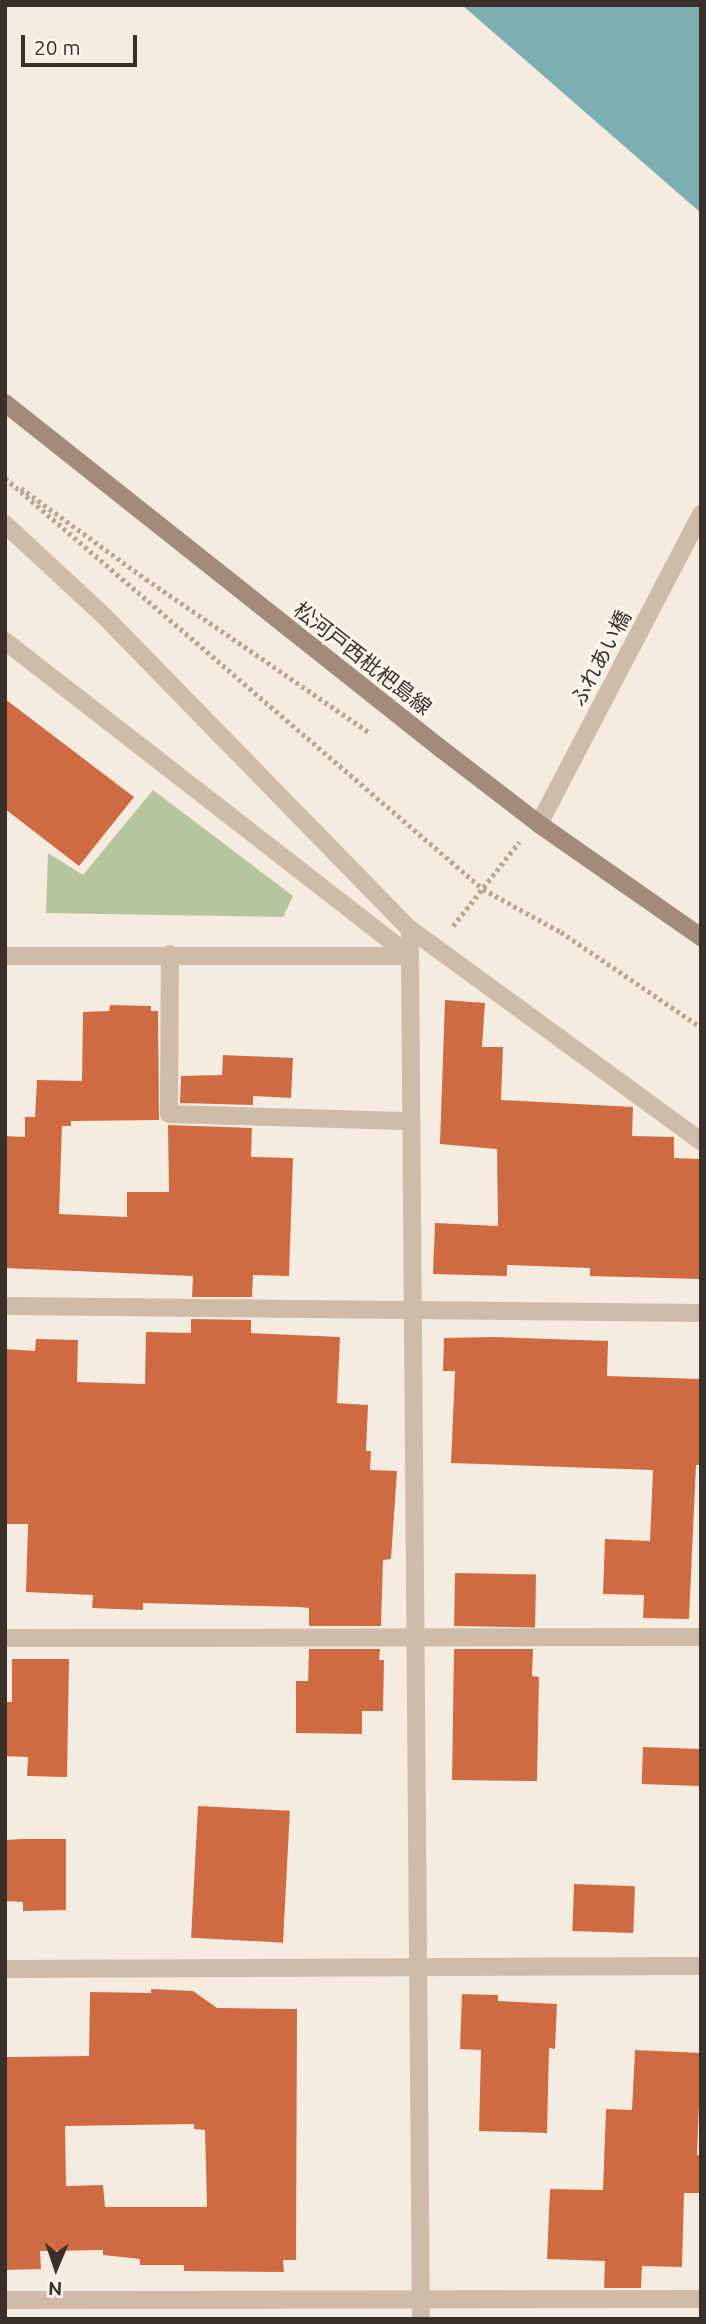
<!DOCTYPE html>
<meta charset="utf-8">
<style>
body{margin:0}
#map{position:relative;width:706px;height:2324px;overflow:hidden;background:#f5ebdf;font-family:Ubuntu,"Noto Sans JP",sans-serif}
div>[style]{position:absolute}
.green>*{inset:0;background:#b6c59d}
.water>*{inset:0;background:#7bafb4}
.building>*{inset:0;background:#cf6b42;transform-origin:0 0}
.path>*{height:4.5px;margin-top:-2.25px;transform-origin:0;background:repeating-linear-gradient(90deg,#baa693 0 3.5px,transparent 0 7px)}
.minor>*{height:18px;margin:-9px;padding:0 9px;transform-origin:9px;border-radius:9px;background:#cebca9}
.tertiary>*{height:18px;margin:-9px;padding:0 9px;transform-origin:9px;border-radius:9px;background:#cebca9}
.secondary>*{height:18px;margin:-9px;padding:0 9px;transform-origin:9px;border-radius:9px;background:#a28b7a}
span{translate:-50% -50%;white-space:nowrap;text-align:center;line-height:1.15;-webkit-text-stroke:6px #fcf5ec;paint-order:stroke}
.street-label{font-size:21px;color:#3b3029}
.frame{position:absolute;inset:0;border:7px solid #3b3029;pointer-events:none}
.north{position:absolute;left:21px;top:2233px;width:70px;height:70px;-webkit-text-stroke:5px #fcf5ec;paint-order:stroke;rotate:182deg;font-size:19px;font-weight:700;line-height:28px;text-align:center;color:#3b3029}
.north::after{content:'';display:block;margin:auto;width:24px;height:32px;background:#3b3029;clip-path:polygon(50% 0,100% 100%,50% 72%,0 100%)}
.scale{position:absolute;left:21px;top:35px;width:116px;height:32px;box-sizing:border-box;border:4px solid #3b3029;border-top:0;padding-left:9px;font-size:21px;line-height:24px;white-space:nowrap;color:#3b3029;-webkit-text-stroke:5px #fcf5ec;paint-order:stroke}
</style>
<div id="map">
<div class="green">
<i style="clip-path:polygon(153px 790px,293px 896px,283px 917px,46px 913px,48px 853px,83px 875px)"></i>
</div>
<div class="water">
<i style="clip-path:polygon(462px 5px,701px 5px,701px 213px)"></i>
</div>
<div class="building">
<i style="clip-path:polygon(5px 699px,134px 797px,79px 866px,5px 809px)"></i>
<i style="clip-path:polygon(445px 1000px,485px 1003px,482px 1047px,503px 1047px,501px 1100px,633px 1107px,632px 1136px,674px 1137px,674px 1158px,701px 1159px,701px 1279px,590px 1276px,590px 1268px,507px 1265px,507px 1276px,433px 1274px,435px 1223px,498px 1226px,497px 1149px,440px 1144px)"></i>
<i style="clip-path:polygon(110px 1005px,151px 1006px,151px 1011px,158px 1011px,159px 1120px,71px 1121px,71px 1126px,62px 1126px,59px 1214px,127px 1217px,127px 1192px,169px 1192px,168px 1125px,252px 1128px,251px 1157px,293px 1158px,289px 1276px,253px 1275px,252px 1297px,192px 1297px,193px 1276px,5px 1268px,5px 1136px,25px 1137px,25px 1117px,35px 1117px,37px 1080px,82px 1081px,83px 1012px,109px 1011px)"></i>
<i style="clip-path:polygon(223px 1055px,293px 1058px,291px 1098px,253px 1096px,253px 1105px,180px 1103px,181px 1076px,222px 1075px)"></i>
<i style="clip-path:polygon(191px 1319px,251px 1320px,251px 1333px,340px 1337px,337px 1403px,368px 1405px,366px 1451px,371px 1451px,370px 1470px,397px 1471px,391px 1559px,383px 1560px,381px 1626px,309px 1626px,309px 1608px,299px 1607px,143px 1603px,143px 1610px,92px 1608px,93px 1595px,26px 1592px,28px 1524px,5px 1524px,5px 1349px,35px 1351px,36px 1339px,78px 1340px,77px 1382px,145px 1384px,146px 1332px,191px 1333px)"></i>
<i style="clip-path:polygon(495px 1337px,608px 1341px,607px 1376px,701px 1379px,701px 1465px,696px 1465px,689px 1619px,643px 1618px,644px 1595px,603px 1594px,605px 1539px,650px 1541px,653px 1470px,451px 1463px,455px 1371px,443px 1371px,444px 1338px)"></i>
<i style="left:455px;top:1573px;width:81px;height:53px;rotate:1deg"></i>
<i style="clip-path:polygon(309px 1649px,380px 1649px,379px 1660px,384px 1660px,383px 1711px,362px 1711px,362px 1734px,296px 1733px,296px 1681px,308px 1681px)"></i>
<i style="clip-path:polygon(454px 1649px,533px 1649px,532px 1676px,539px 1677px,537px 1781px,452px 1780px)"></i>
<i style="clip-path:polygon(12px 1659px,69px 1659px,67px 1777px,27px 1776px,28px 1757px,5px 1756px,5px 1702px,12px 1702px)"></i>
<i style="left:643px;top:1747px;width:58px;height:37px;rotate:2deg"></i>
<i style="left:198px;top:1806px;width:92px;height:132px;rotate:3deg"></i>
<i style="clip-path:polygon(22px 1839px,66px 1839px,66px 1910px,23px 1911px,23px 1902px,5px 1901px,5px 1840px)"></i>
<i style="left:574px;top:1884px;width:61px;height:47px;rotate:2deg"></i>
<i style="clip-path:polygon(evenodd,151px 1989px,193px 1991px,217px 2008px,297px 2009px,296px 2260px,283px 2260px,284px 2272px,184px 2271px,184px 2265px,140px 2265px,140px 2259px,103px 2255px,103px 2250px,40px 2251px,41px 2269px,5px 2270px,6px 2057px,89px 2056px,90px 1992px,151px 1993px,151px 1989px,194px 2124px,194px 2129px,205px 2130px,207px 2207px,105px 2207px,103px 2185px,66px 2186px,65px 2126px,194px 2124px)"></i>
<i style="clip-path:polygon(462px 1994px,498px 1995px,498px 2001px,557px 2004px,555px 2049px,549px 2048px,547px 2133px,479px 2131px,481px 2050px,460px 2049px)"></i>
<i style="clip-path:polygon(635px 2050px,701px 2053px,697px 2155px,701px 2155px,701px 2193px,684px 2193px,682px 2267px,642px 2266px,641px 2288px,604px 2288px,605px 2261px,547px 2259px,550px 2189px,603px 2190px,606px 2109px,632px 2110px)"></i>
</div>
<div class="path">
<i style="left:5px;top:478px;width:630px;rotate:40.69deg"></i>
<i style="left:483px;top:889px;width:89px;rotate:28.9deg"></i>
<i style="left:561px;top:932px;width:169px;rotate:34.2deg"></i>
<i style="left:21px;top:488px;width:155px;rotate:36.1deg"></i>
<i style="left:146px;top:579px;width:270px;rotate:34.5deg"></i>
<i style="left:453px;top:926px;width:107px;rotate:-51.8deg"></i>
</div>
<div class="minor">
<i style="left:5px;top:524px;width:138px;rotate:42.9deg"></i>
<i style="left:106px;top:618px;width:435px;rotate:45.7deg"></i>
<i style="left:410px;top:929px;width:27px;rotate:90deg"></i>
<i style="left:5px;top:641px;width:513px;rotate:37.87deg"></i>
<i style="left:539px;top:824px;width:350px;rotate:-62.4deg"></i>
<i style="left:410px;top:929px;width:360px;rotate:36.1deg"></i>
<i style="left:170px;top:954px;width:160px;rotate:90.4deg"></i>
<i style="left:169px;top:1114px;width:242px;rotate:1.7deg"></i>
<i style="left:5px;top:956px;width:405px"></i>
<i style="left:5px;top:1306px;width:696px;rotate:0.58deg"></i>
<i style="left:5px;top:1638px;width:696px;rotate:-0.08deg"></i>
<i style="left:5px;top:1969px;width:696px;rotate:-0.25deg"></i>
<i style="left:5px;top:2300px;width:696px;rotate:-0.08deg"></i>
</div>
<div class="tertiary">
<i style="left:410px;top:956px;width:1363px;rotate:89.54deg"></i>
</div>
<div class="secondary">
<i style="left:5px;top:403px;width:555px;rotate:38.42deg"></i>
<i style="left:440px;top:748px;width:125px;rotate:37.5deg"></i>
<i style="left:539px;top:824px;width:198px;rotate:34.9deg"></i>
</div>
<div class="street-label">
<span style="left:363px;top:658px;rotate:38deg">松河戸西枇杷島線</span>
<span style="left:600px;top:658px;rotate:-62deg">ふれあい橋</span>
</div>
<div class="frame"></div>
<div class="north">N</div>
<div class="scale">20 m</div>
</div>
